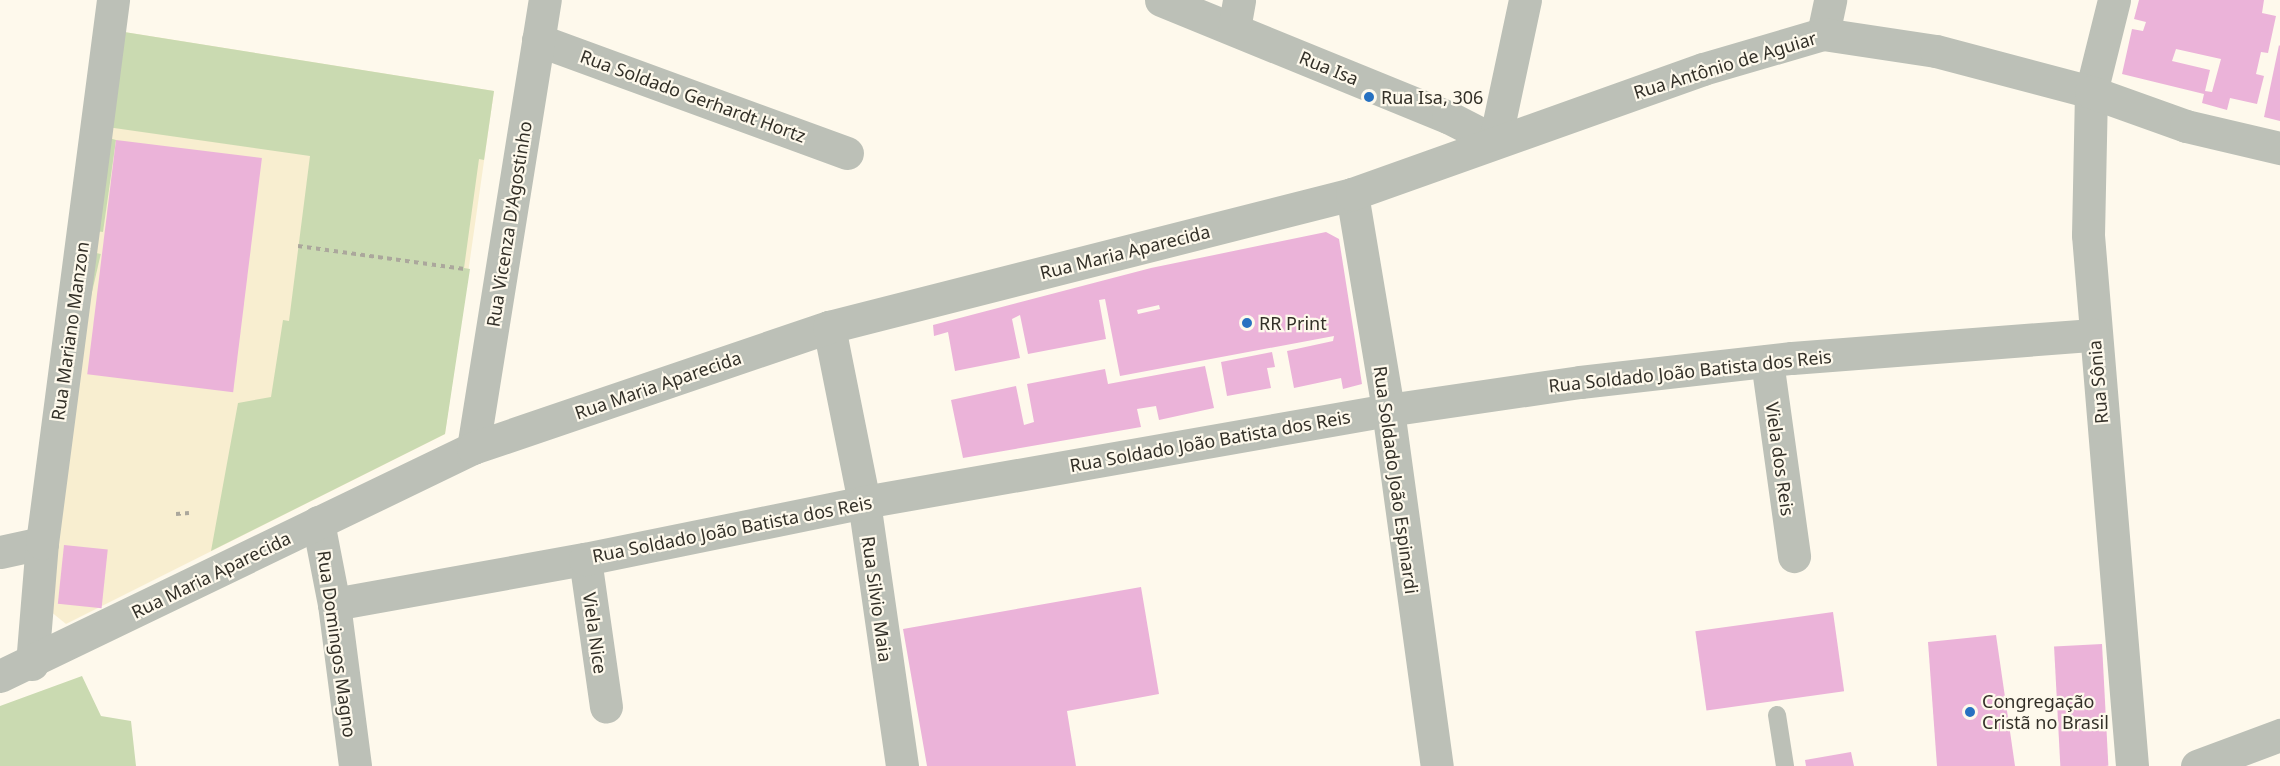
<!DOCTYPE html>
<meta charset="utf-8">
<style>
body{margin:0}
#map{position:relative;width:2280px;height:766px;overflow:hidden;background:#fef9ec;font-family:"Noto Sans",sans-serif}
div>[style]{position:absolute}
.built>*{inset:0;background:#f8eed0}
.green>*{inset:0;background:#cadab1;transform-origin:0 0}
.building>*{inset:0;background:#ebb3d9;transform-origin:0 0}
.path>*{height:4px;margin-top:-2px;transform-origin:0;background:repeating-linear-gradient(90deg,#aba79c 0 4.5px,transparent 0 9px)}
.service>*{height:18px;margin:-9px;padding:0 9px;transform-origin:9px;border-radius:9px;background:#bcc0b7}
.minor>*{height:33px;margin:-16.5px;padding:0 16.5px;transform-origin:16.5px;border-radius:16.5px;background:#bcc0b7}
.dots>*{width:16px;height:16px;translate:-50% -50%;box-sizing:border-box;border:3px solid #fef9ec;border-radius:50%}
span{translate:-50% -50%;white-space:nowrap;text-align:center;line-height:1.15;-webkit-text-stroke:4.5px #fef9ec;paint-order:stroke}
.street-label{font-size:18px;color:#333028}
.poi-label{font-size:18px;color:#333028}
.left{translate:0 -50%;text-align:left}
</style>
<div id="map">
<div class="built">
<i style="clip-path:polygon(118px 31px,494px 91px,445px 434px,66px 624px,50px 611px)"></i>
</div>
<div class="green">
<i style="clip-path:polygon(118px 31px,494px 91px,484px 160px,479px 159px,464px 268px,470px 269px,445px 434px,211px 551px,238px 403px,271px 397px,283px 320px,289px 321px,310px 156px,107px 127px)"></i>
<i style="clip-path:polygon(106px 137px,116px 140px,103px 232px,95px 231px)"></i>
<i style="left:92px;top:252px;width:9px;height:121px;rotate:13deg"></i>
<i style="clip-path:polygon(82px 676px,101px 716px,131px 721px,136px 766px,0 766px,0 706px)"></i>
</div>
<div class="building">
<i style="clip-path:polygon(evenodd,2139px 0,2264px 0,2262px 13px,2276px 16px,2268px 53px,2261px 52px,2256px 74px,2264px 76px,2257px 104px,2230px 98px,2227px 110px,2202px 103px,2204px 94px,2122px 74px,2132px 29px,2143px 31px,2146px 22px,2134px 19px,2139px 0,2176px 49px,2221px 59px,2212px 92px,2205px 91px,2210px 70px,2172px 61px,2176px 49px)"></i>
<i style="clip-path:polygon(2279px 45px,2280px 46px,2280px 121px,2264px 117px)"></i>
<i style="left:116px;top:140px;width:147px;height:236px;rotate:7deg"></i>
<i style="clip-path:polygon(evenodd,1326px 232px,1339px 239px,1362px 384px,1343px 389px,1341px 378px,1294px 388px,1287px 351px,1333px 341px,1334px 336px,1120px 376px,1105px 299px,1099px 300px,1106px 339px,1028px 354px,1020px 315px,1012px 319px,1020px 358px,955px 371px,948px 332px,934px 336px,933px 325px,1151px 268px,1326px 232px,1159px 305px,1160px 309px,1138px 314px,1137px 310px,1159px 305px)"></i>
<i style="clip-path:polygon(1272px 352px,1275px 367px,1267px 368px,1271px 388px,1227px 396px,1221px 362px)"></i>
<i style="clip-path:polygon(1205px 366px,1214px 408px,1159px 420px,1156px 406px,1137px 409px,1141px 427px,963px 458px,951px 400px,1016px 386px,1024px 425px,1034px 422px,1027px 384px,1105px 369px,1108px 384px)"></i>
<i style="left:64px;top:545px;width:44px;height:59px;rotate:6deg"></i>
<i style="clip-path:polygon(1141px 587px,1159px 694px,1067px 711px,1076px 766px,927px 766px,903px 629px)"></i>
<i style="left:1833px;top:612px;width:80px;height:139px;rotate:82deg"></i>
<i style="clip-path:polygon(1996px 635px,2015px 766px,1937px 766px,1928px 642px)"></i>
<i style="left:2102px;top:644px;width:122px;height:48px;rotate:87deg"></i>
<i style="clip-path:polygon(1851px 752px,1854px 766px,1806px 766px,1805px 760px)"></i>
</div>
<div class="path">
<i style="left:298px;top:246px;width:168px;rotate:7.9deg"></i>
<i style="left:176px;top:514px;width:13px;rotate:-4deg"></i>
</div>
<div class="service">
<i style="left:1777px;top:715px;width:52px;rotate:81.1deg"></i>
</div>
<div class="minor">
<i style="left:1161px;top:0;width:310px;rotate:22.2deg"></i>
<i style="left:1448px;top:117px;width:53px;rotate:27.1deg"></i>
<i style="left:1495px;top:141px;width:144px;rotate:-78deg"></i>
<i style="left:2114px;top:0;width:95px;rotate:104deg"></i>
<i style="left:2091px;top:92px;width:143px;rotate:91.2deg"></i>
<i style="left:2088px;top:235px;width:533px;rotate:85.26deg"></i>
<i style="left:1234px;top:29px;width:29px;rotate:-80deg"></i>
<i style="left:1823px;top:34px;width:35px;rotate:-78deg"></i>
<i style="left:538px;top:40px;width:329px;rotate:20.1deg"></i>
<i style="left:1352px;top:194px;width:219px;rotate:80.5deg"></i>
<i style="left:1388px;top:410px;width:359px;rotate:82.2deg"></i>
<i style="left:829px;top:327px;width:178px;rotate:78.7deg"></i>
<i style="left:864px;top:502px;width:267px;rotate:81.8deg"></i>
<i style="left:1767px;top:361px;width:197px;rotate:82.1deg"></i>
<i style="left:473px;top:448px;width:454px;rotate:-80.9deg"></i>
<i style="left:318px;top:522px;width:84px;rotate:79deg"></i>
<i style="left:334px;top:604px;width:163px;rotate:82.6deg"></i>
<i style="left:0;top:552px;width:43px;rotate:-12.1deg"></i>
<i style="left:585px;top:559px;width:149px;rotate:81.9deg"></i>
<i style="left:334px;top:604px;width:255px;rotate:-10.2deg"></i>
<i style="left:585px;top:559px;width:285px;rotate:-11.5deg"></i>
<i style="left:864px;top:502px;width:532px;rotate:-9.96deg"></i>
<i style="left:1388px;top:410px;width:194px;rotate:-8.3deg"></i>
<i style="left:1580px;top:382px;width:213px;rotate:-6.5deg"></i>
<i style="left:1792px;top:358px;width:302px;rotate:-4.4deg"></i>
<i style="left:32px;top:664px;width:121px;rotate:-85.3deg"></i>
<i style="left:42px;top:543px;width:548px;rotate:-82.55deg"></i>
<i style="left:0;top:676px;width:525px;rotate:-25.74deg"></i>
<i style="left:473px;top:448px;width:376px;rotate:-18.8deg"></i>
<i style="left:829px;top:327px;width:540px;rotate:-14.27deg"></i>
<i style="left:1352px;top:194px;width:373px;rotate:-19.6deg"></i>
<i style="left:1703px;top:69px;width:125px;rotate:-16.3deg"></i>
<i style="left:1823px;top:34px;width:114px;rotate:8.6deg"></i>
<i style="left:1936px;top:51px;width:160px;rotate:14.8deg"></i>
<i style="left:2091px;top:92px;width:101px;rotate:19.7deg"></i>
<i style="left:2186px;top:126px;width:97px;rotate:13.2deg"></i>
<i style="left:2197px;top:766px;width:89px;rotate:-20.5deg"></i>
</div>
<div class="dots">
<i style="left:1369px;top:97px;background:#2771c1"></i>
<i style="left:1247px;top:323px;background:#2771c1"></i>
<i style="left:1970px;top:712px;background:#2771c1"></i>
</div>
<div class="street-label">
<span style="left:1725px;top:65px;rotate:-17deg">Rua Antônio de Aguiar</span>
<span style="left:1329px;top:68px;rotate:22deg">Rua Isa</span>
<span style="left:693px;top:96px;rotate:20deg">Rua Soldado Gerhardt Hortz</span>
<span style="left:509px;top:224px;rotate:-81deg">Rua Vicenza D'Agostinho</span>
<span style="left:1125px;top:252px;rotate:-14deg">Rua Maria Aparecida</span>
<span style="left:70px;top:331px;rotate:-82deg">Rua Mariano Manzon</span>
<span style="left:1690px;top:371px;rotate:-6deg">Rua Soldado João Batista dos Reis</span>
<span style="left:2098px;top:382px;rotate:-95deg">Rua Sônia</span>
<span style="left:658px;top:385px;rotate:-19deg">Rua Maria Aparecida</span>
<span style="left:1210px;top:441px;rotate:-10deg">Rua Soldado João Batista dos Reis</span>
<span style="left:1780px;top:459px;rotate:82deg">Viela dos Reis</span>
<span style="left:1396px;top:480px;rotate:82deg">Rua Soldado João Espinardi</span>
<span style="left:732px;top:529px;rotate:-11deg">Rua Soldado João Batista dos Reis</span>
<span style="left:211px;top:575px;rotate:-26deg">Rua Maria Aparecida</span>
<span style="left:877px;top:599px;rotate:82deg">Rua Silvio Maia</span>
<span style="left:595px;top:633px;rotate:82deg">Viela Nice</span>
<span style="left:337px;top:644px;rotate:82deg">Rua Domingos Magno</span>
</div>
<div class="poi-label">
<span class="left" style="left:1381px;top:97px">Rua Isa, 306</span>
<span class="left" style="left:1259px;top:323px">RR Print</span>
<span class="left" style="left:1982px;top:712px">Congregação<br>Cristã no Brasil</span>
</div>
</div>
